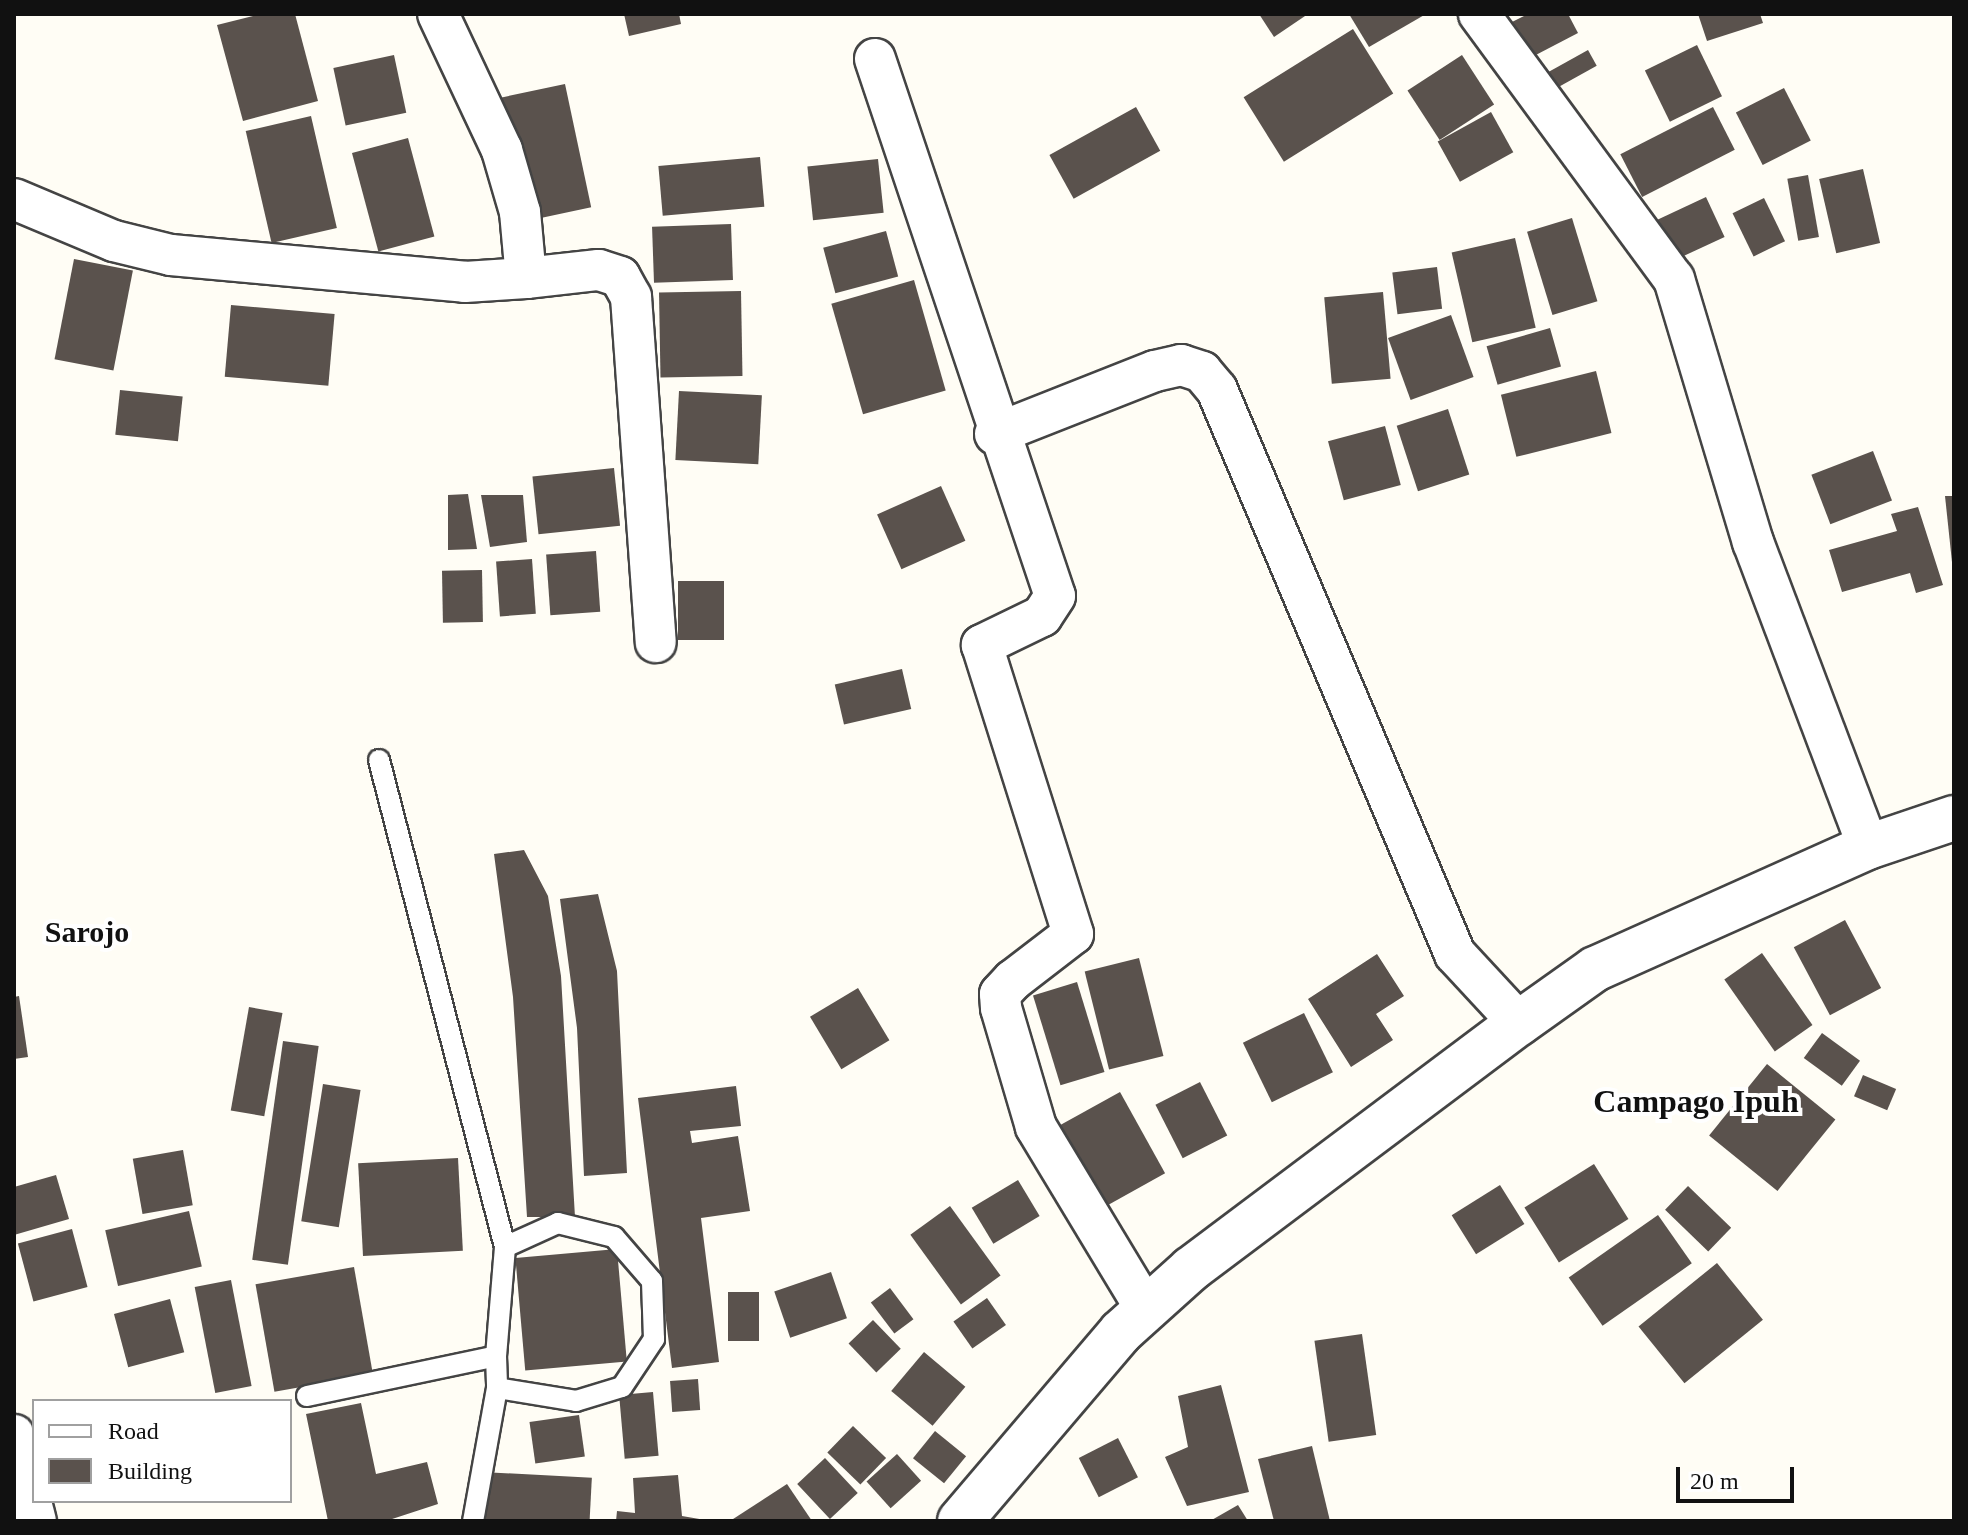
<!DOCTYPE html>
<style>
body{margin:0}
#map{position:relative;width:1968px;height:1535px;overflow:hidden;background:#fffdf5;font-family:"Times New Roman",serif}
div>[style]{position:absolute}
.building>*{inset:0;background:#5a524d;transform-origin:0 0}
.roads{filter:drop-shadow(2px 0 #444) drop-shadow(-2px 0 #444) drop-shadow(0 2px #444) drop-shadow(0 -2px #444)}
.service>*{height:20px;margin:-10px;padding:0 10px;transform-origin:10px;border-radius:10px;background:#fff}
.minor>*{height:40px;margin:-20px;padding:0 20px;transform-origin:20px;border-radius:20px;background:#fff}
.tertiary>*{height:44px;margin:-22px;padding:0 22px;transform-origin:22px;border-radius:22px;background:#fff}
span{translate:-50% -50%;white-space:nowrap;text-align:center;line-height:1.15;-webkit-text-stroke:8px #fff;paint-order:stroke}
.neighbourhood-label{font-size:30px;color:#111;font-weight:700}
.quarter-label{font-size:32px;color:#111;font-weight:700}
.frame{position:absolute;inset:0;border:16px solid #111;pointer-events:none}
.legend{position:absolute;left:32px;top:1399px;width:260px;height:104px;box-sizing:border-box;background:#fff;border:2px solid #a0a0a0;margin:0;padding:10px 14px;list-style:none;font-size:24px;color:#111}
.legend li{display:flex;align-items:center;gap:16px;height:40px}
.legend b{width:40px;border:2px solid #a0a0a0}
.scale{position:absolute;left:1676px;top:1467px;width:118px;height:36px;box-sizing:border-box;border:4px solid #111;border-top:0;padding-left:10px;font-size:24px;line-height:28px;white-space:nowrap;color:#111;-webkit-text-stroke:6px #fff;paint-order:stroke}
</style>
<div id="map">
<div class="building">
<i style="clip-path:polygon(261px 14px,295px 14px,318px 101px,243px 121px,217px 25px)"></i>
<i style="clip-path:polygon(624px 14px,679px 14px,681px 24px,629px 36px)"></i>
<i style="clip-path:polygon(1259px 14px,1308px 14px,1274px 37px)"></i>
<i style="clip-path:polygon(1349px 14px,1426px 14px,1369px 47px)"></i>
<i style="clip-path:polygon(1528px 14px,1568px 14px,1578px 33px,1530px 58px,1512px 22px)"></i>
<i style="clip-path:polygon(1698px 14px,1760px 14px,1763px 23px,1707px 41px)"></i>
<i style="left:1353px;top:29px;width:76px;height:129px;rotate:58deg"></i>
<i style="left:1697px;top:45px;width:57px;height:58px;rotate:64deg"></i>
<i style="left:1588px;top:50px;width:18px;height:55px;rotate:61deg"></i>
<i style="left:394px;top:55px;width:59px;height:62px;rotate:78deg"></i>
<i style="left:1462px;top:55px;width:59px;height:65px;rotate:57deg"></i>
<i style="left:565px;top:84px;width:126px;height:66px;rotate:78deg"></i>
<i style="left:1784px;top:88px;width:59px;height:54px;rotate:63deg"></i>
<i style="left:1136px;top:107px;width:50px;height:99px;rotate:61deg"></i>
<i style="left:1713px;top:107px;width:48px;height:104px;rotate:63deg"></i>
<i style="left:1491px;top:112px;width:46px;height:61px;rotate:61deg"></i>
<i style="left:311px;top:116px;width:115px;height:67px;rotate:77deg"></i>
<i style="left:408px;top:138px;width:102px;height:58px;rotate:75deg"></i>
<i style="left:760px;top:157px;width:50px;height:102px;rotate:85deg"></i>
<i style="left:878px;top:159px;width:54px;height:71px;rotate:84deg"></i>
<i style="left:1863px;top:169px;width:76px;height:45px;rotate:77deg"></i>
<i style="left:1808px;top:175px;width:63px;height:21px;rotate:80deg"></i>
<i style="left:1706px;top:197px;width:44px;height:66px;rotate:65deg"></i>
<i style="left:1764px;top:198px;width:48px;height:35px;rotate:64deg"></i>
<i style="left:1572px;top:218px;width:87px;height:47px;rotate:73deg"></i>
<i style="left:731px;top:224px;width:56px;height:79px;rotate:88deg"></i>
<i style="left:886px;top:231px;width:47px;height:65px;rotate:75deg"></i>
<i style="left:1515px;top:238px;width:92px;height:65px;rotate:77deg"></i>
<i style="left:74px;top:259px;width:60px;height:102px;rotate:11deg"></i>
<i style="left:1437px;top:267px;width:42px;height:45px;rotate:83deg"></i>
<i style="left:914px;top:280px;width:115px;height:86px;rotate:74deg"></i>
<i style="left:741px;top:291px;width:85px;height:82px;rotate:89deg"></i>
<i style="left:1383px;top:292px;width:87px;height:59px;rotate:85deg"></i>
<i style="left:231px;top:305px;width:104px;height:72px;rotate:5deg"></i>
<i style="left:1451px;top:315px;width:66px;height:67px;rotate:70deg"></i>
<i style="left:1550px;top:328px;width:40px;height:66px;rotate:74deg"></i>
<i style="left:1596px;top:371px;width:64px;height:98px;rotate:76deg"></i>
<i style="left:120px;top:390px;width:63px;height:45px;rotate:6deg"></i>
<i style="left:679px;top:391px;width:83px;height:69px;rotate:3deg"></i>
<i style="left:1448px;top:409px;width:69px;height:54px;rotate:72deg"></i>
<i style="left:1385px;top:426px;width:61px;height:59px;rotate:75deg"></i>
<i style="left:1873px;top:451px;width:53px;height:66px;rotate:69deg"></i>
<i style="left:614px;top:468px;width:58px;height:82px;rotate:84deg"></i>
<i style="left:941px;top:486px;width:60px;height:70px;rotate:66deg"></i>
<i style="clip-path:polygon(468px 494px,477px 549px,448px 550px,448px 495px)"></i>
<i style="clip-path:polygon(481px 495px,523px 495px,527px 542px,490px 547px)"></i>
<i style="clip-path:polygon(1945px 496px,1954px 496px,1954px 562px,1952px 562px)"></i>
<i style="clip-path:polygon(1918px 507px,1943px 585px,1916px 593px,1910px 573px,1842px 592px,1829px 550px,1897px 531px,1891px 514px)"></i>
<i style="left:596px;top:551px;width:61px;height:50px;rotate:86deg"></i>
<i style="left:532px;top:559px;width:55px;height:36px;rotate:86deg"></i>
<i style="left:482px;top:570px;width:52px;height:40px;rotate:89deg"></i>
<i style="left:678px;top:581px;width:46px;height:59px"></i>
<i style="left:902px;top:669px;width:41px;height:69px;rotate:77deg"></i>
<i style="clip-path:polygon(524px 850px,548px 896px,561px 976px,575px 1217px,527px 1217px,513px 997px,494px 854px)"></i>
<i style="clip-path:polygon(598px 894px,617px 971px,627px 1173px,584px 1176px,577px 1028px,560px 899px)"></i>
<i style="left:1845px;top:920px;width:77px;height:58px;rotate:62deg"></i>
<i style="left:1762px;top:953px;width:88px;height:46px;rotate:55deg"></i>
<i style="clip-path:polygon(1377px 954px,1404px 996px,1376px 1014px,1393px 1040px,1351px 1067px,1308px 999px)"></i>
<i style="left:1139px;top:958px;width:101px;height:56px;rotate:76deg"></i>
<i style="left:1077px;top:982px;width:94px;height:46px;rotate:73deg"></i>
<i style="left:858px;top:988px;width:61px;height:56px;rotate:59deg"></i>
<i style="clip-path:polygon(19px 996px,28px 1057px,14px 1059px,14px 997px)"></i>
<i style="left:249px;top:1007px;width:34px;height:105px;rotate:10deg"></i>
<i style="left:1304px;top:1013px;width:66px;height:68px;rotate:64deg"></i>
<i style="left:1822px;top:1033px;width:47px;height:31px;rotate:36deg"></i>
<i style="left:283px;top:1041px;width:36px;height:221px;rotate:8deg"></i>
<i style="left:1767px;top:1064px;width:88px;height:92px;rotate:39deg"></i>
<i style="left:1863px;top:1075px;width:36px;height:23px;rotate:23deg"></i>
<i style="left:1200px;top:1082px;width:60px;height:50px;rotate:63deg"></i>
<i style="left:323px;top:1084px;width:38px;height:139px;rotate:9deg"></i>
<i style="clip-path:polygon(736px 1086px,741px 1126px,690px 1131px,692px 1143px,738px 1136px,750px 1211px,701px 1218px,719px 1362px,672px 1368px,638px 1098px)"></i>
<i style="left:1120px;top:1092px;width:93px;height:78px;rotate:61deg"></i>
<i style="left:183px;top:1150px;width:56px;height:51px;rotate:80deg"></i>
<i style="left:458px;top:1158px;width:93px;height:100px;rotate:87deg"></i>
<i style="left:1594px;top:1164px;width:65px;height:82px;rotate:58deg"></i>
<i style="clip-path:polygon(56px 1175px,69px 1219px,14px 1235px,14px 1187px)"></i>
<i style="left:1018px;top:1180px;width:42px;height:54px;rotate:59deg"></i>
<i style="left:1500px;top:1185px;width:46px;height:57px;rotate:58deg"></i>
<i style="left:1688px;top:1186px;width:60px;height:33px;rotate:44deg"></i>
<i style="left:950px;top:1206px;width:86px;height:49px;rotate:54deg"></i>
<i style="left:189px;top:1211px;width:57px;height:86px;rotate:77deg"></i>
<i style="left:1658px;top:1215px;width:59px;height:109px;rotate:55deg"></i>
<i style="left:72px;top:1229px;width:60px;height:56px;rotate:75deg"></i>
<i style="left:617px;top:1249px;width:113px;height:102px;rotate:85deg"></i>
<i style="left:1717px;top:1263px;width:73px;height:101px;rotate:51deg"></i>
<i style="left:354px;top:1267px;width:109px;height:100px;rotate:80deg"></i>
<i style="left:831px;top:1272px;width:49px;height:60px;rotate:71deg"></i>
<i style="left:231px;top:1280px;width:108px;height:37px;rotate:79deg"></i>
<i style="left:890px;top:1288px;width:39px;height:24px;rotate:53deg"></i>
<i style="left:728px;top:1292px;width:31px;height:49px"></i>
<i style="left:987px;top:1298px;width:33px;height:41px;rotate:55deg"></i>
<i style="left:170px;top:1299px;width:55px;height:58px;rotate:75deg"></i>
<i style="left:873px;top:1320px;width:40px;height:34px;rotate:46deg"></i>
<i style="left:1362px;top:1334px;width:102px;height:48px;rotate:82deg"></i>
<i style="left:924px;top:1352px;width:54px;height:51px;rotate:40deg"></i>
<i style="left:698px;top:1379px;width:31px;height:28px;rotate:86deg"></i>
<i style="clip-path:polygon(1221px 1385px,1249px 1492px,1187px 1506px,1165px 1457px,1188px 1447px,1178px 1396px)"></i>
<i style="left:653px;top:1392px;width:64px;height:34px;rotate:85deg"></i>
<i style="clip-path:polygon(361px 1403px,376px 1474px,427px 1462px,438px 1504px,386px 1521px,328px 1521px,306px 1414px)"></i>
<i style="left:579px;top:1415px;width:42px;height:50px;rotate:82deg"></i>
<i style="left:853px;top:1426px;width:46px;height:37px;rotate:44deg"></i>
<i style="left:935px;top:1431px;width:40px;height:35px;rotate:39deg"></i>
<i style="left:1118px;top:1438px;width:44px;height:44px;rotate:63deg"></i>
<i style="clip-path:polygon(1312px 1446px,1330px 1521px,1274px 1521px,1258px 1459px)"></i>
<i style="left:897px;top:1454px;width:36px;height:41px;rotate:48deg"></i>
<i style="left:825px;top:1458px;width:48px;height:38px;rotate:47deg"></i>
<i style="left:482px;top:1472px;width:110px;height:49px;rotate:3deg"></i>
<i style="clip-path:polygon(678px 1475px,682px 1516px,711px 1521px,616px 1521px,617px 1511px,635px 1513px,633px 1478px)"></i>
<i style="clip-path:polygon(787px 1484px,812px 1521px,730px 1521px)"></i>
<i style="clip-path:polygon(1238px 1505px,1248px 1521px,1210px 1521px)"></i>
</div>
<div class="roads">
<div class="service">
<i style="left:379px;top:760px;width:503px;rotate:75.49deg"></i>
<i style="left:505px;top:1247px;width:109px;rotate:94.7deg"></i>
<i style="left:497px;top:1388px;width:80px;rotate:9.3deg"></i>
<i style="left:576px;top:1401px;width:48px;rotate:-16.9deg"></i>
<i style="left:622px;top:1387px;width:58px;rotate:-56.3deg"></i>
<i style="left:654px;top:1339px;width:58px;rotate:-92deg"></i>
<i style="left:652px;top:1281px;width:58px;rotate:-130.8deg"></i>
<i style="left:614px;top:1237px;width:58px;rotate:-166deg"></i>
<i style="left:558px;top:1223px;width:58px;rotate:155.6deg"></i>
<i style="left:307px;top:1396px;width:193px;rotate:-11.9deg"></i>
<i style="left:496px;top:1356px;width:32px;rotate:88deg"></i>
<i style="left:497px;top:1388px;width:135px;rotate:100.2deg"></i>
</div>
<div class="minor">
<i style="left:1479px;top:14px;width:329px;rotate:53.7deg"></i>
<i style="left:1674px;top:279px;width:275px;rotate:73.3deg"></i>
<i style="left:1753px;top:542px;width:326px;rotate:69.3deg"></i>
<i style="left:875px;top:59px;width:566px;rotate:71.47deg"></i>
<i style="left:1055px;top:596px;width:24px;rotate:123deg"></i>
<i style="left:1042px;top:616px;width:67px;rotate:154.2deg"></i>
<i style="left:982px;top:645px;width:303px;rotate:72.5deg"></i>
<i style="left:1073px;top:934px;width:76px;rotate:142.5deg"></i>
<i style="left:1013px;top:980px;width:19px;rotate:133deg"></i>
<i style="left:1000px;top:994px;width:14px;rotate:86deg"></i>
<i style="left:1001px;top:1008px;width:124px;rotate:73.6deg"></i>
<i style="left:1036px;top:1127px;width:213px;rotate:58.9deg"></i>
<i style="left:14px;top:199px;width:108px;rotate:22.8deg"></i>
<i style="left:114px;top:241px;width:59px;rotate:13.8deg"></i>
<i style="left:171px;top:255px;width:295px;rotate:5.2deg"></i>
<i style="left:465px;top:282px;width:61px;rotate:-3.8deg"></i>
<i style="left:526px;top:278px;width:66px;rotate:-95.2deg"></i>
<i style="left:520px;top:212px;width:65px;rotate:-106.2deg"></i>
<i style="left:502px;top:150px;width:150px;rotate:-115.2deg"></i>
<i style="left:526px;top:278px;width:73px;rotate:-6.3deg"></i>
<i style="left:599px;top:270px;width:22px;rotate:18deg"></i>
<i style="left:620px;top:277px;width:23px;rotate:61deg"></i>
<i style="left:631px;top:297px;width:346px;rotate:85.9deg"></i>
<i style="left:995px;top:434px;width:172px;rotate:-21.5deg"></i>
<i style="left:1155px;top:371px;width:27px;rotate:-13deg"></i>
<i style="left:1181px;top:365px;width:22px;rotate:18deg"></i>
<i style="left:1202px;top:372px;width:23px;rotate:50deg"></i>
<i style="left:1217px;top:390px;width:612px;rotate:67.12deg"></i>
<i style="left:1455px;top:954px;width:94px;rotate:47.2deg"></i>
<i style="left:14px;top:1435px;width:89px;rotate:75.7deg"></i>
</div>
<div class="tertiary">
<i style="left:960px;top:1521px;width:248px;rotate:-49.6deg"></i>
<i style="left:1121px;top:1332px;width:94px;rotate:-42deg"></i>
<i style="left:1191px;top:1269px;width:410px;rotate:-36.9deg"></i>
<i style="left:1519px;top:1023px;width:93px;rotate:-35.4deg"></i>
<i style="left:1595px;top:969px;width:299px;rotate:-24.1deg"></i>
<i style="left:1868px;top:847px;width:91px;rotate:-18.6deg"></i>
</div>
</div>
<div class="neighbourhood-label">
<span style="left:87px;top:932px">Sarojo</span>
</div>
<div class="quarter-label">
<span style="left:1696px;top:1101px">Campago Ipuh</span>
</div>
<div class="frame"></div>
<ul class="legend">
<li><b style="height:10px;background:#fff"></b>Road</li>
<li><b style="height:22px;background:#5a524d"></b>Building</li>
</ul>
<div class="scale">20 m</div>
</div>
